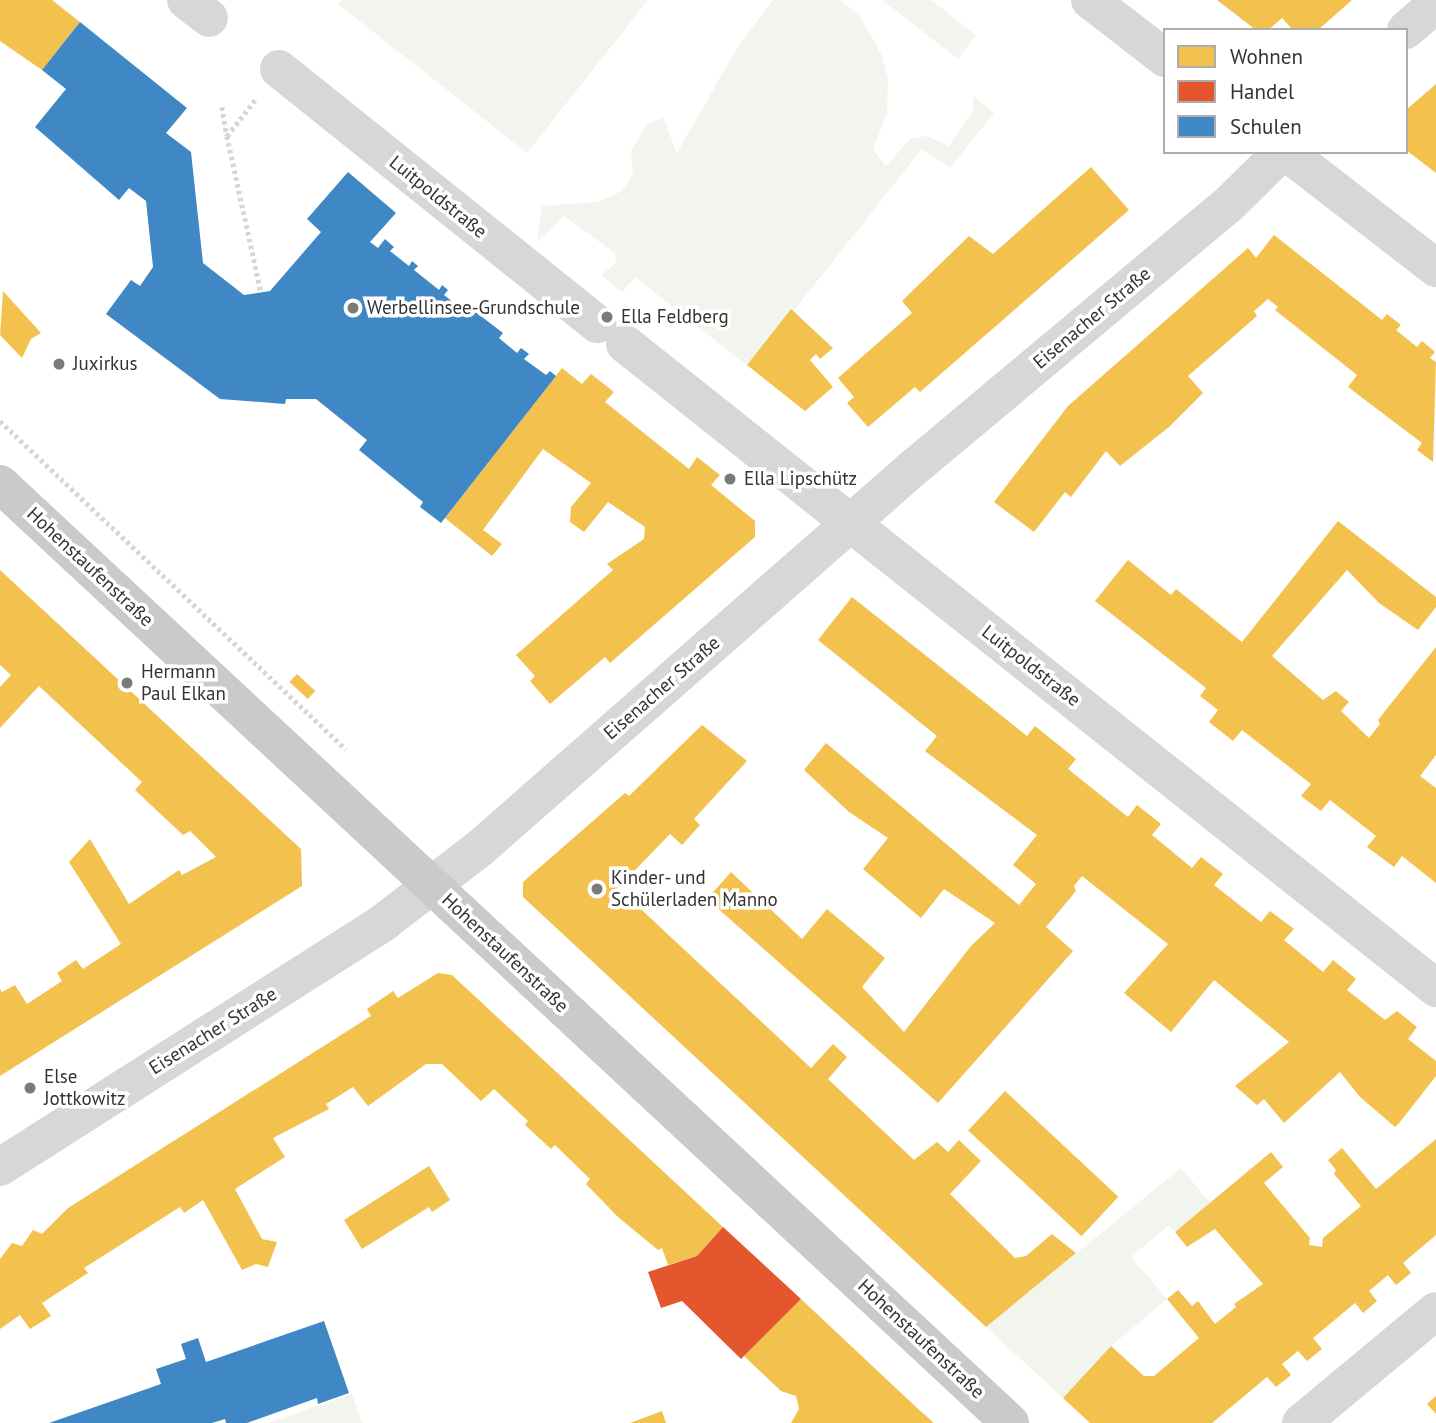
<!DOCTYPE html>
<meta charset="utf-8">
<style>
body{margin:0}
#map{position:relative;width:1436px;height:1423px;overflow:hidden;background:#fff;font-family:"PT Sans",sans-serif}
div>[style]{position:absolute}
.green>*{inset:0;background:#f1f5ed}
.homes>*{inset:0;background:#f2c14e;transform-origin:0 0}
.shops>*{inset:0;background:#e4572e}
.schools>*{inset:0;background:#3f88c5}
.path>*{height:4.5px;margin-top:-2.25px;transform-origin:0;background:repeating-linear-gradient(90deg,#d6d6d6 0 3.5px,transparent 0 7px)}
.minor>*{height:38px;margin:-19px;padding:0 19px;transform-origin:19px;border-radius:19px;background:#d7d7d7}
.major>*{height:38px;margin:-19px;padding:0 19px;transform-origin:19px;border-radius:19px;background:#cacaca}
.dots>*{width:19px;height:19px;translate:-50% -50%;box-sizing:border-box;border:4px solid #fff;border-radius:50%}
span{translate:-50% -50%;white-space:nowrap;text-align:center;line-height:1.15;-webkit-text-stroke:7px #fff;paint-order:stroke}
.street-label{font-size:19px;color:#333}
.poi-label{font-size:19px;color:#333}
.left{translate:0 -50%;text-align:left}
.legend{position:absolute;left:1163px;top:28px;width:245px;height:126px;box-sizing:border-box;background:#fff;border:2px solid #adadad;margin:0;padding:9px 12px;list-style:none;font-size:21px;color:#333}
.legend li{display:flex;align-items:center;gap:14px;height:35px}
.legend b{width:35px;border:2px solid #adadad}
</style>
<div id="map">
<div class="green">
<i style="clip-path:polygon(341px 0,648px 0,527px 153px,338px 4px)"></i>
<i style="clip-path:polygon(773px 0,840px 0,860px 16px,882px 56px,888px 79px,887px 113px,873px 150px,886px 166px,910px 139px,926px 136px,949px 146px,973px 111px,973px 96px,994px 113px,950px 168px,922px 149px,749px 367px,635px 277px,622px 292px,601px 275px,616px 263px,615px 253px,564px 216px,537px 242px,542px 206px,598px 202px,622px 191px,633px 174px,631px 150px,647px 125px,663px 117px,677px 153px,739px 45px)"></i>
<i style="clip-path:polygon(882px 0,931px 0,976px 35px,958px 59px)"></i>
<i style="clip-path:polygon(1181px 1168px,1210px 1203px,1175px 1232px,1169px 1225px,1131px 1257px,1167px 1299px,1111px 1346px,1063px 1398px,986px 1327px)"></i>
<i style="clip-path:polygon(352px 1394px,362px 1423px,269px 1423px)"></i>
</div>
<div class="homes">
<i style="clip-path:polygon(0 0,52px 0,80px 22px,42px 70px,0 41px)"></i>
<i style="clip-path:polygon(1217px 0,1352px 0,1318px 30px,1293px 30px,1282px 18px,1268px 30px,1256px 30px)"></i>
<i style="clip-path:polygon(1436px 84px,1436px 173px,1406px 150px,1406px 110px)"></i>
<i style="clip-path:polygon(1091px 167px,1129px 210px,920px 392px,915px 387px,868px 427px,847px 403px,854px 397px,838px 378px,912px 313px,902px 301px,969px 236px,993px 254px)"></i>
<i style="clip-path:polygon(1274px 235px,1382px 320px,1387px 314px,1401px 325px,1396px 330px,1417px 347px,1422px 341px,1435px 352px,1430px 358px,1436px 362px,1433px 462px,1417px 450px,1422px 443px,1348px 387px,1357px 375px,1275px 310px,1278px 307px,1268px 299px,1254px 311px,1257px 316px,1188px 376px,1203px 393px,1169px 427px,1120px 466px,1106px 451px,1071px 497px,1065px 492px,1034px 532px,994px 502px,1068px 406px,1248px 248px,1256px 258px)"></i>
<i style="clip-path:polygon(3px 291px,41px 333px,31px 339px,22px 358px,0 335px)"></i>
<i style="clip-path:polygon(791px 309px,833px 348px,820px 359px,816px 354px,810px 360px,833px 387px,805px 411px,747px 365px)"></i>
<i style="clip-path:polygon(562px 368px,582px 384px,591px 374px,614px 392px,605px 402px,689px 469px,697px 457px,720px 475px,711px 485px,755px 521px,755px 537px,610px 663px,605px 657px,550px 704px,530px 681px,535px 676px,516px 655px,613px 570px,607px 564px,644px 539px,645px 527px,608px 502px,584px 532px,570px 522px,571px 507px,591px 483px,543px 449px,483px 530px,502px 544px,492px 556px,445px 518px)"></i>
<i style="clip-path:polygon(1338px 521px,1436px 597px,1436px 607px,1418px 630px,1379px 603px,1347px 570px,1272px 656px,1323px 700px,1336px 691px,1349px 702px,1341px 711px,1369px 738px,1380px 724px,1378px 720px,1436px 647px,1436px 755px,1420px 776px,1436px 788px,1436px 883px,1402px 856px,1394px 867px,1367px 847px,1376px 836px,1330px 800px,1321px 811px,1301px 796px,1311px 784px,1242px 730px,1233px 741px,1209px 722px,1218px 710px,1200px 696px,1206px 688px,1095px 601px,1128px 560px,1171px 595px,1176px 589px,1242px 642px)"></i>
<i style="clip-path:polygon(0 570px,301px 849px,302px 886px,0 1076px,0 989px,2px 992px,15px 985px,27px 1004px,62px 981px,57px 973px,76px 960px,83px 969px,121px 944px,69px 862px,90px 839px,129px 904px,179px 870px,182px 875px,216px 857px,190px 831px,183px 835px,135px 790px,142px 782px,39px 686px,0 728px,0 687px,11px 675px,0 665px)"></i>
<i style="clip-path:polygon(852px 597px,1027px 736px,1035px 726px,1076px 759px,1068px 769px,1128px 817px,1137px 805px,1161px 824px,1152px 835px,1192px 868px,1201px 857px,1223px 874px,1214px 885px,1261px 922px,1270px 911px,1294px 929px,1284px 940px,1323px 972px,1333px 960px,1356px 979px,1347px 990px,1385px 1020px,1397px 1011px,1417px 1027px,1408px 1039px,1436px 1061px,1436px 1076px,1400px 1122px,1395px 1127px,1360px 1097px,1340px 1072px,1284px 1123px,1264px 1099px,1257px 1105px,1235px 1086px,1289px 1042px,1214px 980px,1171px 1032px,1124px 993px,1168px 944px,1082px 876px,1074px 886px,1076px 891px,1046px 927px,1073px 951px,938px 1103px,707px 899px,731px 872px,802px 939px,827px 909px,885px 958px,862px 987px,904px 1032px,971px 946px,995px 923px,944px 889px,921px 918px,863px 869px,888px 838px,849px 812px,804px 770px,826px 743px,1019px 905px,1036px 884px,1013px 865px,1037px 835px,925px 751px,937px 736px,818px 640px)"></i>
<i style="left:297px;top:674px;width:25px;height:11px;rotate:43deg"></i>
<i style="clip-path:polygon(702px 725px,747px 761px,694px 819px,700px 825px,682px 845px,670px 834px,615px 891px,629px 898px,811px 1068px,833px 1044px,847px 1057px,828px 1079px,914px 1160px,937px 1142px,948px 1152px,959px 1140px,981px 1161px,950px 1194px,1015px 1258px,1026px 1256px,1052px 1234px,1076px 1253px,986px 1327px,523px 897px,523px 882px,625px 793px,629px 796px)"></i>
<i style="clip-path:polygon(438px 973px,452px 975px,723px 1227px,697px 1256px,668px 1265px,662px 1248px,658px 1250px,618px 1217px,586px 1184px,590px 1179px,555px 1145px,551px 1149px,525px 1125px,528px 1121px,494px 1089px,481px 1101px,442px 1064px,426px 1064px,368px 1106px,353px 1087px,326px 1104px,329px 1109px,273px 1138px,285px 1157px,235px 1189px,262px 1239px,277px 1242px,268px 1267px,256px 1264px,242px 1270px,203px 1200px,184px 1213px,180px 1207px,84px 1268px,88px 1273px,42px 1303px,51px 1316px,30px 1329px,20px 1315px,0 1329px,0 1259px,12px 1243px,22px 1246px,33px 1230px,42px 1234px,68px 1208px,371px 1016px,367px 1009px,393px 991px,398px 998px)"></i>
<i style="left:1005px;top:1091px;width:155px;height:54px;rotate:43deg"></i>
<i style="clip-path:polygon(1436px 1139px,1436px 1235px,1403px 1263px,1411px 1273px,1396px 1285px,1388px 1275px,1369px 1291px,1377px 1301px,1363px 1313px,1355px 1303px,1313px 1338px,1322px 1349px,1307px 1361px,1298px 1351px,1282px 1364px,1291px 1375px,1276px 1387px,1267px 1377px,1212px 1423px,1090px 1423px,1063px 1398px,1111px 1346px,1144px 1376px,1154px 1376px,1199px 1338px,1167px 1299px,1178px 1290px,1192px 1306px,1198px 1301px,1215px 1324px,1236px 1307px,1234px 1304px,1263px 1284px,1215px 1229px,1187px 1247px,1175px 1232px,1271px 1152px,1283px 1167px,1264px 1183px,1310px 1238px,1309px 1245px,1322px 1247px,1323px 1238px,1361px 1206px,1334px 1174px,1336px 1170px,1328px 1160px,1342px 1148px,1376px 1189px)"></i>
<i style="clip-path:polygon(429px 1166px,450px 1200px,432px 1212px,429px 1207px,362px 1249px,344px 1220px)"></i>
<i style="clip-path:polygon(801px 1299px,916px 1407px,934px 1423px,791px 1423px,799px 1409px,796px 1396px,781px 1391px,744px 1356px)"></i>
<i style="clip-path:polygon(1436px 1396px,1436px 1414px,1427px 1404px)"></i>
<i style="clip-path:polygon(662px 1411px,666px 1423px,630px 1423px)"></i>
</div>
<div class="shops">
<i style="clip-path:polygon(723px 1227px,801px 1299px,741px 1359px,682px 1301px,661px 1308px,648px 1272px,697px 1256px)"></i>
</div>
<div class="schools">
<i style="clip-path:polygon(80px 22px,187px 108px,166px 133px,191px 152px,203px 263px,244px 295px,270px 291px,321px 232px,307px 219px,348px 172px,396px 213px,370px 242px,378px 248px,385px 239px,394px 247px,390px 251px,409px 266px,412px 261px,418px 266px,414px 270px,439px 290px,442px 285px,448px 290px,444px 295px,465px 311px,469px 307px,503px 333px,499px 338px,517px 353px,521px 348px,529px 354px,524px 359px,546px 375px,550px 371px,556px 376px,441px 523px,420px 507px,423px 502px,359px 450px,367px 440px,316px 399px,286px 399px,285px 404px,220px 399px,106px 314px,131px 280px,140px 286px,153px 267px,146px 201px,129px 188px,119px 200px,35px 127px,66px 89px,42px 70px)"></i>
<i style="clip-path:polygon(324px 1321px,349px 1393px,318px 1404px,317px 1398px,247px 1423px,226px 1423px,225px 1419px,212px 1423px,49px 1423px,161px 1384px,156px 1369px,186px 1359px,181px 1344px,198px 1338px,206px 1362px)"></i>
</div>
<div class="path">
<i style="left:222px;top:107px;width:29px;rotate:80deg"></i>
<i style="left:227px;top:136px;width:46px;rotate:-52.1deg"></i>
<i style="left:227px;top:136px;width:160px;rotate:77.7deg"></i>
<i style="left:0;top:421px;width:477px;rotate:43.5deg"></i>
</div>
<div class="minor">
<i style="left:186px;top:0;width:29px;rotate:38deg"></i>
<i style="left:1090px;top:0;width:95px;rotate:37.7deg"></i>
<i style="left:1406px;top:30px;width:40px;rotate:-41deg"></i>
<i style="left:279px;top:69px;width:408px;rotate:38.7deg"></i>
<i style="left:1286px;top:152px;width:190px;rotate:37.7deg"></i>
<i style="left:625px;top:344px;width:1036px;rotate:38.45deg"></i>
<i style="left:0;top:1167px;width:456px;rotate:-32.5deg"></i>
<i style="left:384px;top:922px;width:121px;rotate:-37.6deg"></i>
<i style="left:480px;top:848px;width:575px;rotate:-41.26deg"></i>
<i style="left:912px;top:469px;width:413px;rotate:-39.9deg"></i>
<i style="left:1229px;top:204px;width:74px;rotate:-44.5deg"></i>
<i style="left:1301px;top:1423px;width:175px;rotate:-39.7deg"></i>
</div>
<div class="major">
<i style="left:0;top:484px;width:1379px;rotate:42.91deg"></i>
</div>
<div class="dots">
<i style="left:353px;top:308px;background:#7a7a7a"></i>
<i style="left:607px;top:317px;background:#7a7a7a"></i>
<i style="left:59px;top:364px;background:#7a7a7a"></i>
<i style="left:730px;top:479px;background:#7a7a7a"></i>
<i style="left:127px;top:683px;background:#7a7a7a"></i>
<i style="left:597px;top:889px;background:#7a7a7a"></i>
<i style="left:30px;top:1088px;background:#7a7a7a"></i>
</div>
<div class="street-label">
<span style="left:438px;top:197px;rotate:39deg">Luitpoldstraße</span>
<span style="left:1092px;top:318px;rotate:-40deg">Eisenacher Straße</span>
<span style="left:90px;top:567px;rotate:43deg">Hohenstaufenstraße</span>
<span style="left:1031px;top:666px;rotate:38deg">Luitpoldstraße</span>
<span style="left:662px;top:688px;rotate:-41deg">Eisenacher Straße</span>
<span style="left:505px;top:953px;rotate:43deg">Hohenstaufenstraße</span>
<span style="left:213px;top:1031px;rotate:-32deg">Eisenacher Straße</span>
<span style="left:921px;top:1339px;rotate:43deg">Hohenstaufenstraße</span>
</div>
<div class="poi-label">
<span class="left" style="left:367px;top:308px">Werbellinsee-Grundschule</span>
<span class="left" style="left:621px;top:317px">Ella Feldberg</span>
<span class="left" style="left:73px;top:364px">Juxirkus</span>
<span class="left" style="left:744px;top:479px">Ella Lipschütz</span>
<span class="left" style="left:141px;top:683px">Hermann<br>Paul Elkan</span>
<span class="left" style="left:611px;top:889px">Kinder- und<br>Schülerladen Manno</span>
<span class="left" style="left:44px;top:1088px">Else<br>Jottkowitz</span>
</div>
<ul class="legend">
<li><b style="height:19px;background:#f2c14e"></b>Wohnen</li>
<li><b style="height:19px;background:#e4572e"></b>Handel</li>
<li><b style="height:19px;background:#3f88c5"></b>Schulen</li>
</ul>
</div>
